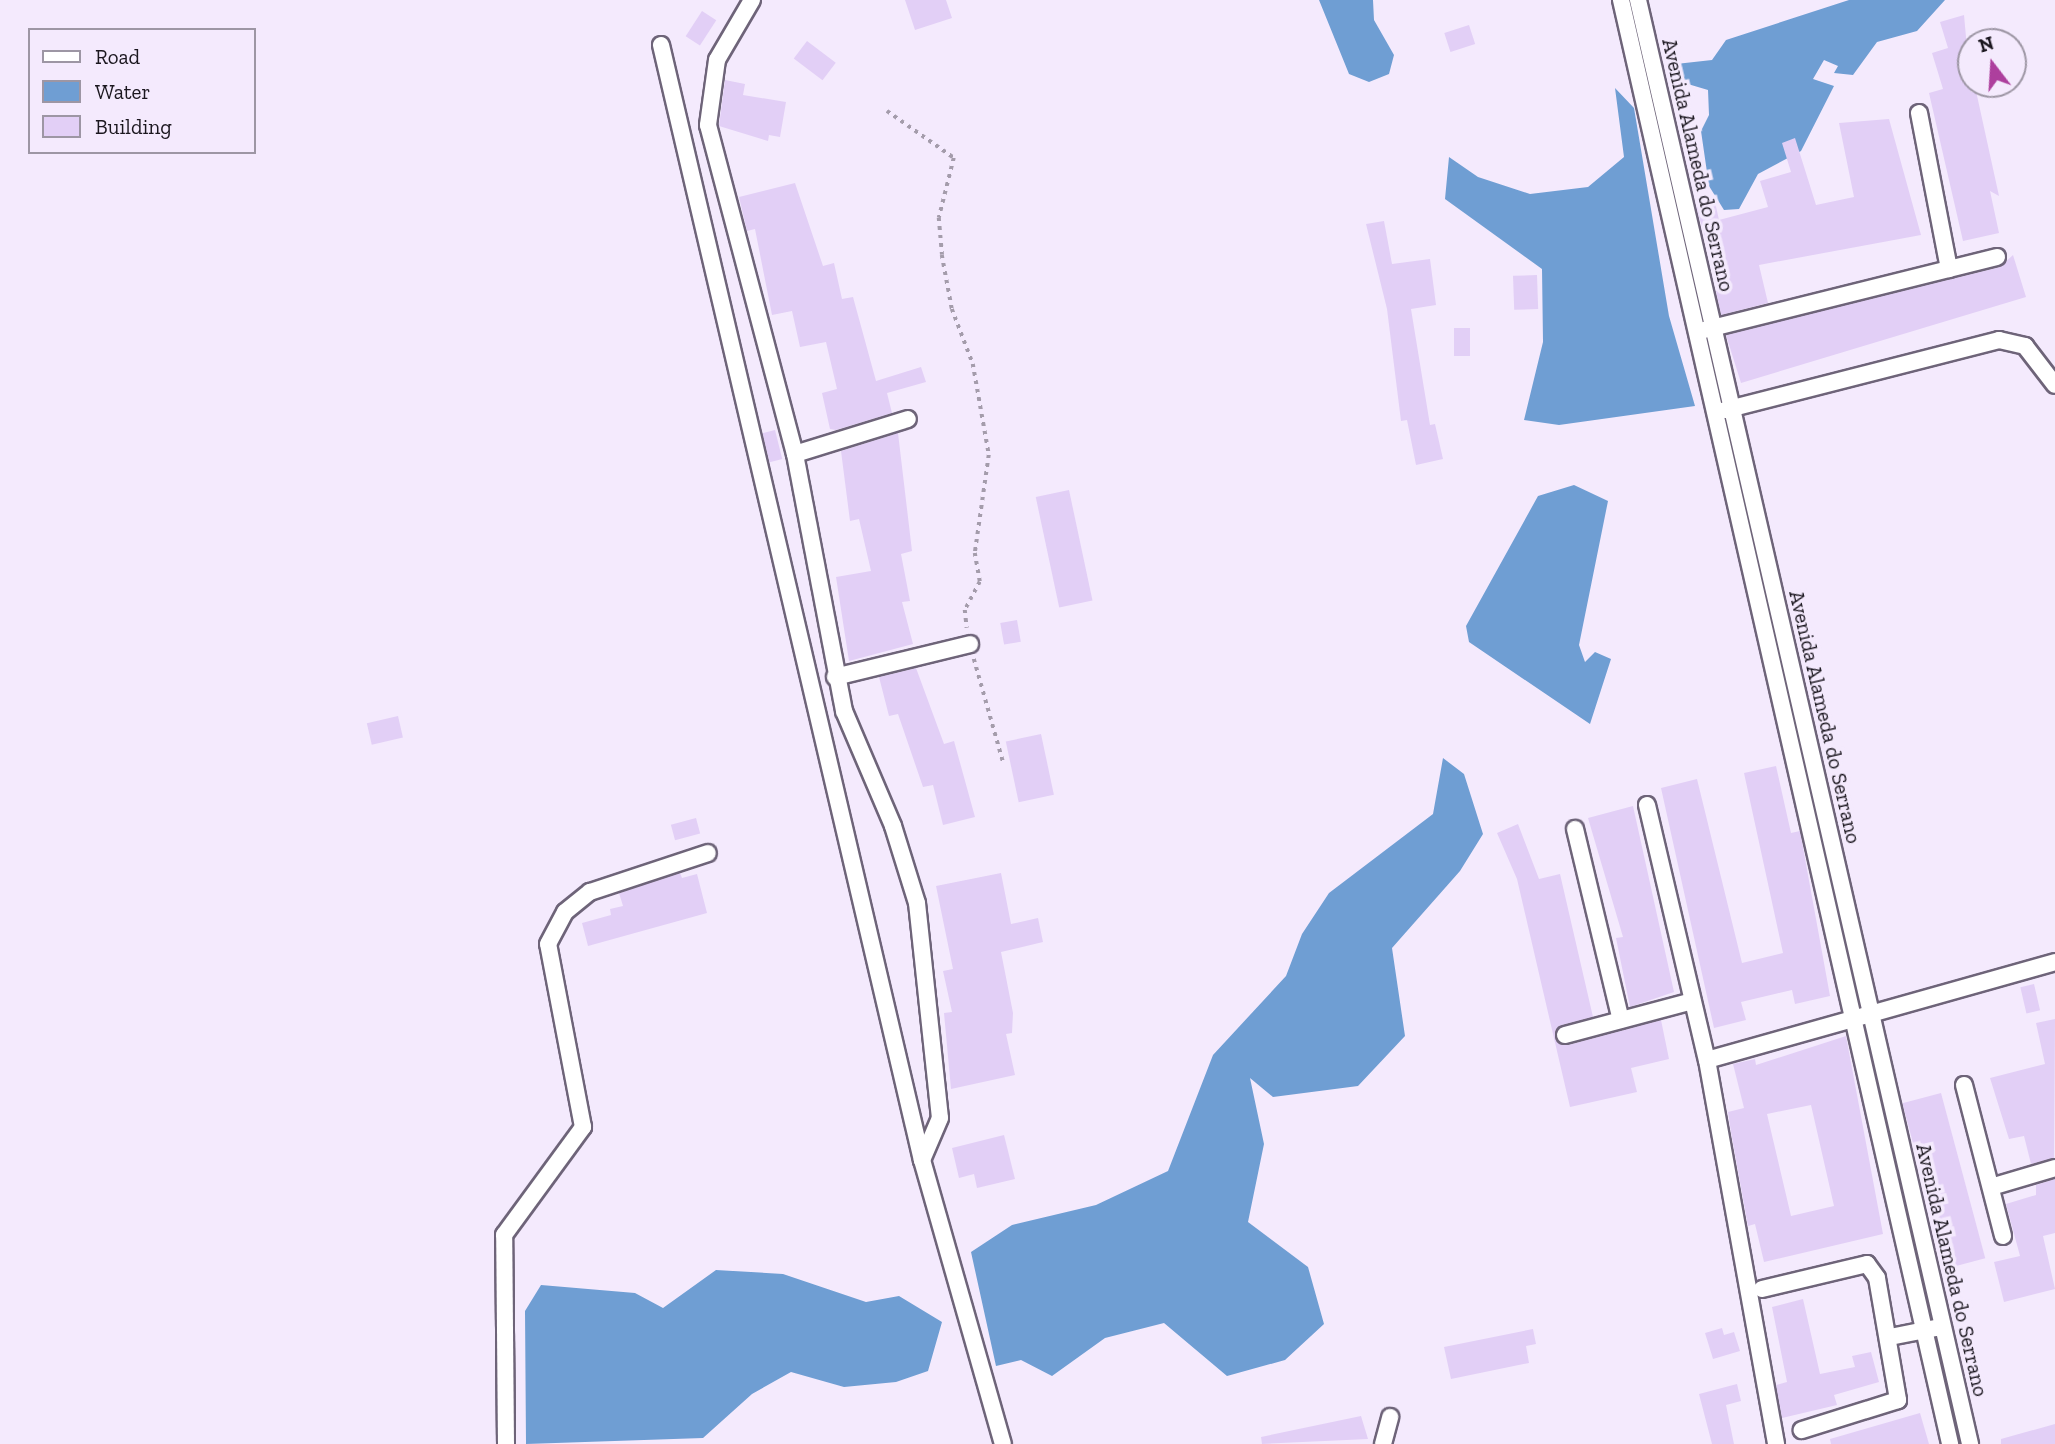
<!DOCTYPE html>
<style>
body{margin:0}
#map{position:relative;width:2055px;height:1444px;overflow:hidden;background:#f4eafd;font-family:"Zilla Slab",serif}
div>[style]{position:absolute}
.water>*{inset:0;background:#6f9ed3}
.building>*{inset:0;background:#e2cff6;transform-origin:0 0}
.path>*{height:3.5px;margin-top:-1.75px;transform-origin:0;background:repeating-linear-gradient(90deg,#a49cab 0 3.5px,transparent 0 8.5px)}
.roads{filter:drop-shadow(2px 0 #6e6479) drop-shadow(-2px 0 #6e6479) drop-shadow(0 2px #6e6479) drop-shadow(0 -2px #6e6479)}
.street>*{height:16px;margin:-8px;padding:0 8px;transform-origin:8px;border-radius:8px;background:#fff}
span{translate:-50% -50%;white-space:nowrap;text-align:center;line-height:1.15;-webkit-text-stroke:7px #f4eafd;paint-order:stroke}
.street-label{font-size:21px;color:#1b171f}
.legend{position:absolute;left:28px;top:28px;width:228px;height:126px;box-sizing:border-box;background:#f4eafd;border:2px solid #9d96a4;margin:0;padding:9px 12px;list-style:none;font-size:21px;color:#1b171f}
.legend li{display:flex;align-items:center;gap:14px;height:35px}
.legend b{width:35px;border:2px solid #9d96a4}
.north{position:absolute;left:1957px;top:28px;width:70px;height:70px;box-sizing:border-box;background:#f4eafd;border:2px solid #9d96a4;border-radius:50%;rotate:343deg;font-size:19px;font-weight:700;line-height:28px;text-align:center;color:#1b171f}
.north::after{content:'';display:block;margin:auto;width:24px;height:32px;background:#ad3f9d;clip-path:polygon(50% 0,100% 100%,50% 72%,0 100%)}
</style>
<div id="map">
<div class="water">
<i style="clip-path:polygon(1319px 0,1373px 0,1374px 20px,1394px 55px,1389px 74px,1369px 82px,1349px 74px)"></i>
<i style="clip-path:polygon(1849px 0,1945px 0,1917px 31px,1877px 42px,1853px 75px,1834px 73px,1838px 66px,1824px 60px,1813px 79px,1834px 86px,1801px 151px,1758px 174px,1739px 209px,1724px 210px,1709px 186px,1701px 131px,1709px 115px,1708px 90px,1671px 79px,1676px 64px,1712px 60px,1726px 40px)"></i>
<i style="clip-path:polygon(1615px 88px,1634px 108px,1669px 316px,1695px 406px,1559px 425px,1524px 420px,1543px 342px,1542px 269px,1445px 199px,1449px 157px,1478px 177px,1530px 194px,1588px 187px,1624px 157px)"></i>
<i style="clip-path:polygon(1574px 485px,1608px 501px,1579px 645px,1585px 662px,1595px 652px,1611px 659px,1590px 724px,1469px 642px,1466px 626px,1538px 496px)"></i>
<i style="clip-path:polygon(1443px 758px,1464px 774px,1483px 834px,1460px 871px,1392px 948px,1405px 1036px,1358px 1086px,1273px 1097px,1250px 1078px,1264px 1144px,1248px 1222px,1308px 1267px,1324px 1324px,1285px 1360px,1227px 1376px,1164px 1323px,1105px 1338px,1052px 1376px,1021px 1360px,996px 1366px,971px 1252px,1012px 1225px,1096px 1205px,1168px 1171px,1213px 1055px,1286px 976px,1302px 934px,1329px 893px,1433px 814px)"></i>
<i style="clip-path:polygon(716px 1270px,783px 1274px,866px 1302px,899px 1296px,942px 1322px,928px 1371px,896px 1382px,844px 1387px,791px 1372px,752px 1394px,703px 1438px,526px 1444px,525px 1311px,541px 1285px,635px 1293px,663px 1308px)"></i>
</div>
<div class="building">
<i style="clip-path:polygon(905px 0,946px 0,952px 18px,915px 30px)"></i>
<i style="left:702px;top:11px;width:17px;height:30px;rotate:33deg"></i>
<i style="clip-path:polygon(1964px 15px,1971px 92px,1976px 91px,1999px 196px,1990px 191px,1999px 233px,1963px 241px,1929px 93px,1943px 89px,1932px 53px,1948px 48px,1940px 22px)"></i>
<i style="left:1469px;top:25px;width:20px;height:26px;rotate:72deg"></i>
<i style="left:807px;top:41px;width:36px;height:22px;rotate:37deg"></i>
<i style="clip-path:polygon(725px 80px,745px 84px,743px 95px,786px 102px,780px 137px,769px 135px,768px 141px,719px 126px)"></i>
<i style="clip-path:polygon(1889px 119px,1921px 235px,1759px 265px,1768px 303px,1721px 315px,1716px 291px,1721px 289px,1696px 207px,1715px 202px,1719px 220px,1768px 207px,1760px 181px,1791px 172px,1782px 143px,1795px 138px,1816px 205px,1854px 197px,1839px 123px)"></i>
<i style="clip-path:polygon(795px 183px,823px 266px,834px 263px,842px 299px,853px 297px,876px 381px,921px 367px,926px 382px,887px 393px,892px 413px,836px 430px,830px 429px,822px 393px,837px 389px,826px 342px,800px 347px,792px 311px,772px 315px,755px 229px,747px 231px,739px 197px)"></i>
<i style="clip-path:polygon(1384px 221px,1392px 264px,1430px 259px,1436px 305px,1411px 309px,1430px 425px,1435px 424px,1443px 459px,1416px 465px,1407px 420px,1401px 421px,1387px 309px,1366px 224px)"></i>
<i style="clip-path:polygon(2013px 255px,2026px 297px,1741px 383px,1726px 335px,2000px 267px)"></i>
<i style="left:1537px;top:275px;width:34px;height:24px;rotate:88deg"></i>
<i style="left:1454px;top:328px;width:16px;height:28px"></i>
<i style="left:775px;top:430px;width:30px;height:13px;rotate:76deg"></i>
<i style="clip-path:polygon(898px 433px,912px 551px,901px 554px,910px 601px,902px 602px,913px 644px,849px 661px,836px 577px,871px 571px,859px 519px,850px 521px,841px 451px)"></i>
<i style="left:1069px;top:490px;width:113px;height:34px;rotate:78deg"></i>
<i style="left:1017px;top:620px;width:22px;height:17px;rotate:80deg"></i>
<i style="clip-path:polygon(916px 668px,944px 744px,954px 741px,975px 817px,943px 825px,933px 785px,923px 787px,898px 714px,889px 716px,879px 677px)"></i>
<i style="left:398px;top:716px;width:22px;height:32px;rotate:77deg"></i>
<i style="left:1041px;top:734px;width:62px;height:36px;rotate:78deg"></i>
<i style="clip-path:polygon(1776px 766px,1791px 833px,1800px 831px,1830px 996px,1795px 1004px,1792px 990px,1741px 1002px,1746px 1020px,1714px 1028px,1661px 788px,1697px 779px,1742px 963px,1783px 953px,1744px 773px)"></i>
<i style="clip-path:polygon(1633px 806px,1674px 992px,1630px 1007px,1616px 938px,1623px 937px,1588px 818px)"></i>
<i style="left:696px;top:818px;width:16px;height:26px;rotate:75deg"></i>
<i style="clip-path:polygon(1518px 824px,1539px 879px,1560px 874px,1593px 1017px,1562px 1025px,1555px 1038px,1568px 1045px,1661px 1020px,1669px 1059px,1631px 1068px,1637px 1092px,1570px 1107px,1517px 879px,1497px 833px)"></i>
<i style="clip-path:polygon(680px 873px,682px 878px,697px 874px,707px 913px,588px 946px,582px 923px,611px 915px,610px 909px,623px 906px,619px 893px)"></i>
<i style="clip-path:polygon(1001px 873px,1011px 924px,1038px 918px,1043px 942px,1001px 952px,1013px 1013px,1012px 1033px,1006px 1034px,1015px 1075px,951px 1089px,944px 1013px,952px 1012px,943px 971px,953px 969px,936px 886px)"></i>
<i style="left:2034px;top:984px;width:27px;height:14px;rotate:77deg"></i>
<i style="clip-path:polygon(2055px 1019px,2054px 1158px,2031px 1164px,2024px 1136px,2009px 1139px,1990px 1078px,2045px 1064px,2036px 1023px)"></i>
<i style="clip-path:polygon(evenodd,1846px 1036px,1883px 1234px,1764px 1262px,1755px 1224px,1748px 1226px,1731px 1132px,1728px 1112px,1744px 1108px,1733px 1064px,1755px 1059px,1756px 1065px,1846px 1036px,1811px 1105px,1834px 1206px,1791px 1216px,1767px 1114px,1811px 1105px)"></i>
<i style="left:1941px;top:1093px;width:171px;height:40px;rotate:75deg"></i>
<i style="clip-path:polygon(1004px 1135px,1015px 1179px,977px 1188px,974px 1174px,959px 1178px,952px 1148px)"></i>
<i style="clip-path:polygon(2055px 1179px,2055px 1233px,2043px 1236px,2055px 1289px,2004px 1302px,1994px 1262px,2020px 1256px,2006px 1204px,2036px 1195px,2036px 1185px)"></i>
<i style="clip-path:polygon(1803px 1299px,1820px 1374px,1855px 1367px,1852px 1356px,1871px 1352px,1879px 1382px,1834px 1395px,1837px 1405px,1782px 1418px,1776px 1385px,1787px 1382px,1772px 1307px)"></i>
<i style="clip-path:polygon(1722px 1328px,1724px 1335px,1734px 1332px,1740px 1351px,1713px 1359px,1705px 1333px)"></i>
<i style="clip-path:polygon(1533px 1329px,1536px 1344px,1526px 1346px,1529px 1363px,1451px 1379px,1444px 1347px)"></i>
<i style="clip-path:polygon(1737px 1384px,1741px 1401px,1726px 1405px,1734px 1444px,1712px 1444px,1699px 1394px)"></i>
<i style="clip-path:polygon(1920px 1413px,1929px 1444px,1831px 1444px,1830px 1439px)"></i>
<i style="clip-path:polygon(1361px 1416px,1368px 1439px,1262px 1444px,1261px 1437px)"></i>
<i style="clip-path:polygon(2055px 1424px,2055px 1444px,2001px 1444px,2001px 1439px)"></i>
</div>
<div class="path">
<i style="left:887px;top:111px;width:82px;rotate:35deg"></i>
<i style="left:954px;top:158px;width:62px;rotate:104deg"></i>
<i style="left:939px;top:218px;width:37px;rotate:85deg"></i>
<i style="left:942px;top:255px;width:55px;rotate:79.5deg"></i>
<i style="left:952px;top:309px;width:59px;rotate:69.1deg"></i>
<i style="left:973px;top:364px;width:92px;rotate:80deg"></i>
<i style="left:989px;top:455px;width:99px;rotate:98.1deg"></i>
<i style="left:975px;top:553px;width:29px;rotate:80deg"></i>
<i style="left:980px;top:582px;width:32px;rotate:118deg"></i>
<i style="left:965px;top:610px;width:18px;rotate:84deg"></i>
<i style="left:974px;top:659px;width:110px;rotate:74.2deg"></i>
</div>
<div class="roads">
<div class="street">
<i style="left:752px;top:0;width:69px;rotate:120.3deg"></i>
<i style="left:717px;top:60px;width:66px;rotate:97.9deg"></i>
<i style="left:708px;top:125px;width:340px;rotate:75.2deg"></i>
<i style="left:795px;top:454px;width:262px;rotate:79.2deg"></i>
<i style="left:844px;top:711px;width:125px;rotate:66.9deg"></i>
<i style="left:893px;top:826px;width:81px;rotate:72.7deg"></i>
<i style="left:917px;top:903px;width:216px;rotate:83.9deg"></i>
<i style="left:940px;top:1118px;width:46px;rotate:113.2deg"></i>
<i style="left:1621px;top:0;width:1481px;rotate:77.16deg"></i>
<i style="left:1638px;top:0;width:1482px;rotate:77.05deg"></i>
<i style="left:661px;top:45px;width:1145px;rotate:76.83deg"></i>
<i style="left:922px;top:1160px;width:295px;rotate:74.1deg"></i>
<i style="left:1919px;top:113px;width:159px;rotate:79.1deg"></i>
<i style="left:1704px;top:330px;width:302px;rotate:-14deg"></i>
<i style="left:1725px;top:410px;width:283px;rotate:-14.3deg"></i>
<i style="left:1999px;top:340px;width:27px;rotate:13deg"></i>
<i style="left:2025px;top:346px;width:49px;rotate:52.4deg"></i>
<i style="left:795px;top:454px;width:118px;rotate:-17.2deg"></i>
<i style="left:835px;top:677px;width:139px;rotate:-13.7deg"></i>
<i style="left:1647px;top:805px;width:262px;rotate:76.8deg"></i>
<i style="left:1707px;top:1060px;width:390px;rotate:79.8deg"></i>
<i style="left:1575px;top:829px;width:196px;rotate:76.5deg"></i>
<i style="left:1565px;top:1035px;width:132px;rotate:-14.9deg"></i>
<i style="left:1707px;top:1060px;width:362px;rotate:-15.7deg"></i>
<i style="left:1964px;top:1085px;width:156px;rotate:75.5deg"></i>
<i style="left:1991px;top:1187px;width:67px;rotate:-16.5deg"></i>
<i style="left:1762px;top:1289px;width:108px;rotate:-13.4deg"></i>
<i style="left:1867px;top:1264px;width:17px;rotate:54deg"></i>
<i style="left:1877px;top:1278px;width:124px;rotate:80.2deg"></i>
<i style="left:1898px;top:1400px;width:101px;rotate:162.6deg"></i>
<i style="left:1890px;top:1337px;width:47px;rotate:-11.1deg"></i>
<i style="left:506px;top:1444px;width:209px;rotate:-90.5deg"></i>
<i style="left:504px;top:1235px;width:134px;rotate:-53.8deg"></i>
<i style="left:583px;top:1127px;width:186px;rotate:-100.8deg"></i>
<i style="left:548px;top:944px;width:36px;rotate:-62deg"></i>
<i style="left:565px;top:912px;width:32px;rotate:-39deg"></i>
<i style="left:590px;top:892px;width:124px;rotate:-18.3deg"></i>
<i style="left:1383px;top:1444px;width:28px;rotate:-75deg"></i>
</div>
</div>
<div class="street-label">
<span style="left:1698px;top:165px;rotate:77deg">Avenida Alameda do Serrano</span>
<span style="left:1825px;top:717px;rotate:77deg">Avenida Alameda do Serrano</span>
<span style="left:1952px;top:1270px;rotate:77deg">Avenida Alameda do Serrano</span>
</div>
<ul class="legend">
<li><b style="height:9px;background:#fff"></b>Road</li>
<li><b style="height:19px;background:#6f9ed3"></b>Water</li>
<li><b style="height:19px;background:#e2cff6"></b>Building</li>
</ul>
<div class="north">N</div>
</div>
